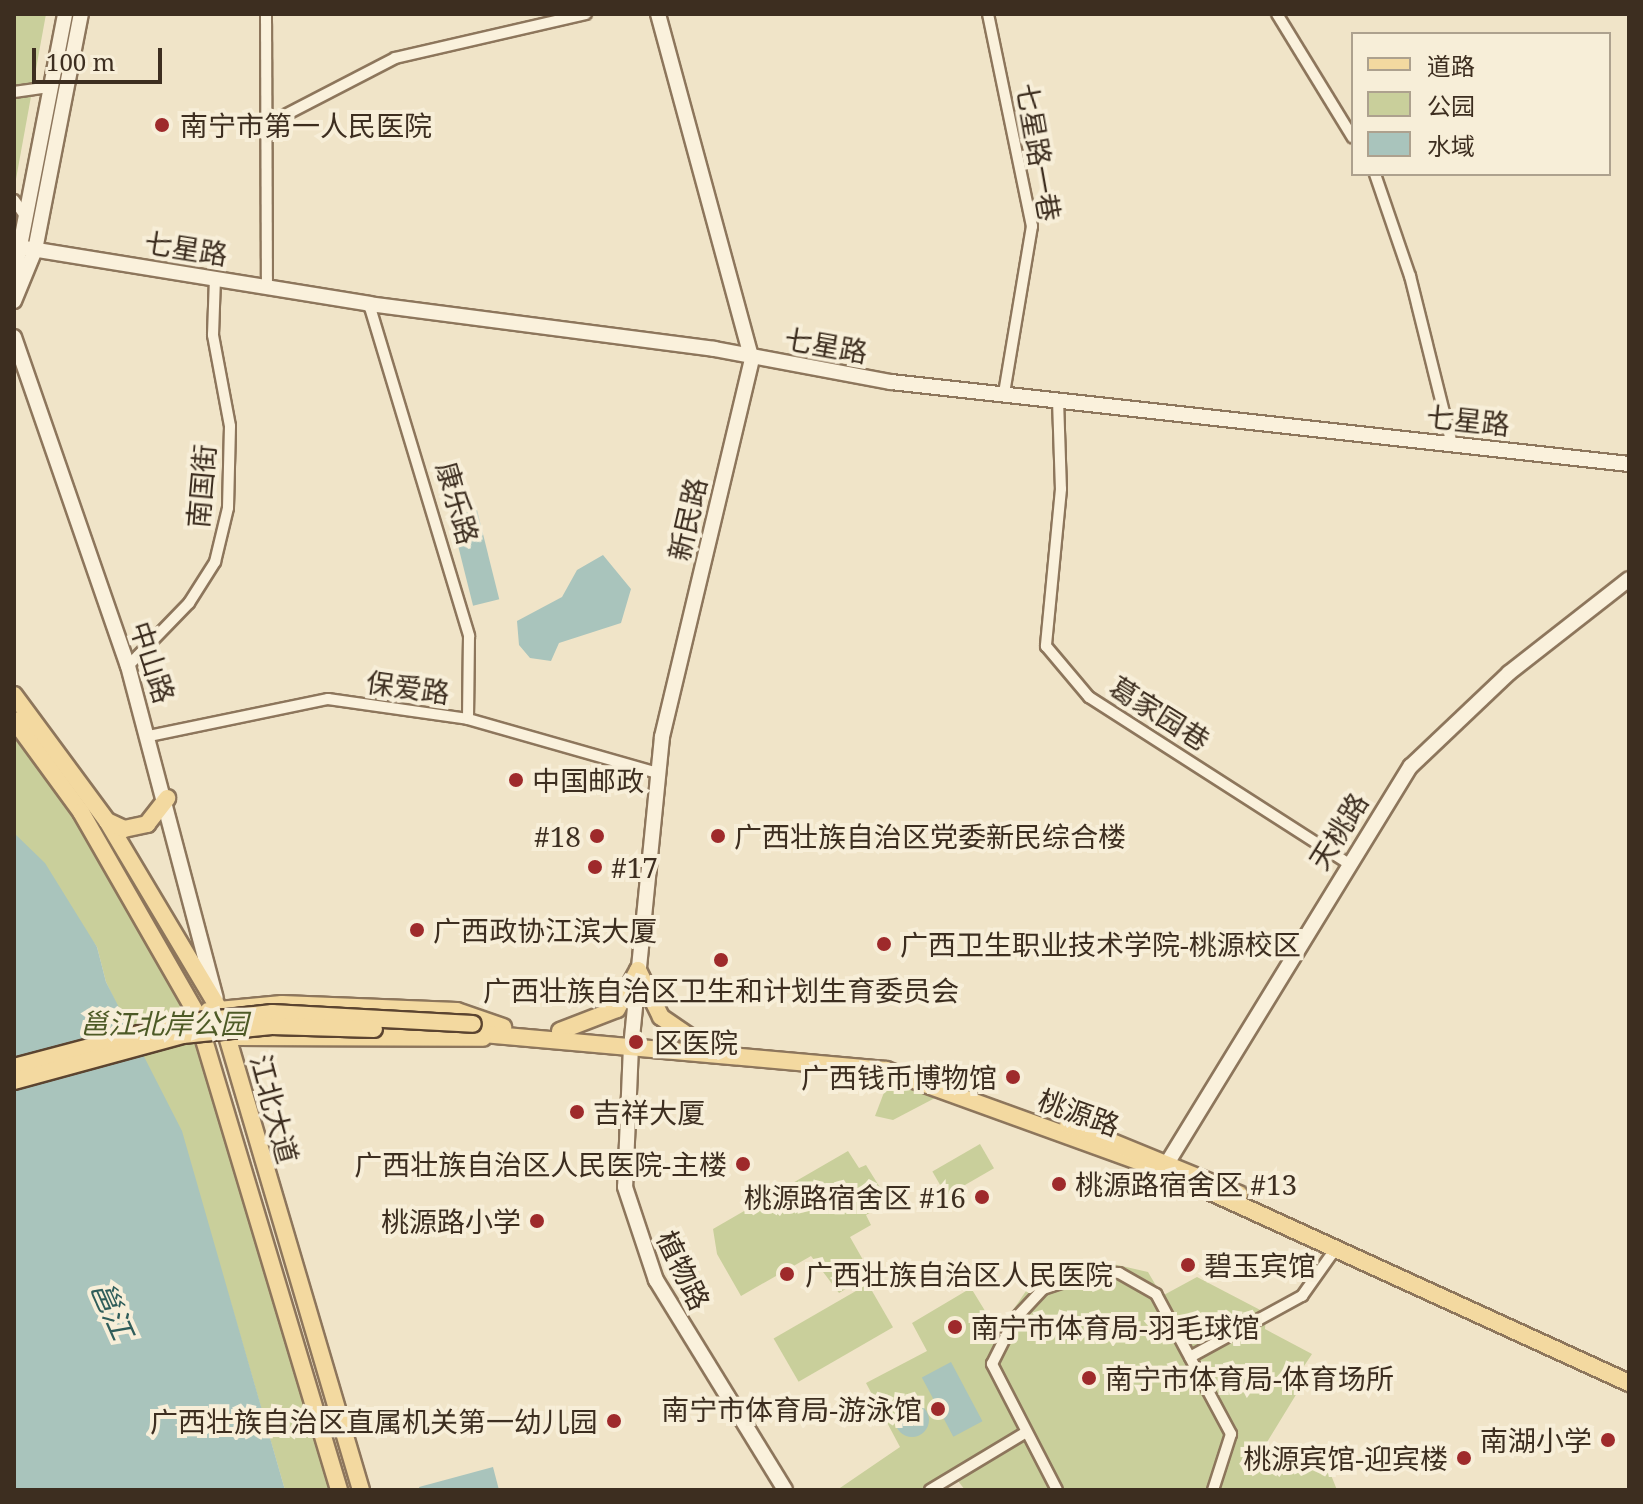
<!DOCTYPE html>
<meta charset="utf-8">
<style>
body{margin:0}
#map{position:relative;width:1643px;height:1504px;overflow:hidden;background:#f0e4c8;font-family:"Noto Serif","Noto Sans SC",serif}
div>[style]{position:absolute}
.green>*{inset:0;background:#c9cf9b;transform-origin:0 0}
.water>*{inset:0;background:#a9c4bc;transform-origin:0 0}
.round{border-radius:50%}
.roads{filter:drop-shadow(2px 0 #8d765c) drop-shadow(-2px 0 #8d765c) drop-shadow(0 2px #8d765c) drop-shadow(0 -2px #8d765c)}
.minor>*{height:10px;margin:-5px;padding:0 5px;transform-origin:5px;border-radius:5px;background:#faf1dc}
.secondary>*{height:14px;margin:-7px;padding:0 7px;transform-origin:7px;border-radius:7px;background:#faf1dc}
.primary>*{height:16px;margin:-8px;padding:0 8px;transform-origin:8px;border-radius:8px;background:#f3d9a0}
.bridges{filter:drop-shadow(2px 0 #5b4430) drop-shadow(-2px 0 #5b4430) drop-shadow(0 2px #5b4430) drop-shadow(0 -2px #5b4430)}
.primary-bridge>*{height:16px;margin:-8px;padding:0 8px;transform-origin:8px;border-radius:8px;background:#f3d9a0}
.dots>*{width:22px;height:22px;translate:-50% -50%;box-sizing:border-box;border:4px solid #f7eed8;border-radius:50%}
span{translate:-50% -50%;white-space:nowrap;text-align:center;line-height:1.15;-webkit-text-stroke:8px #f7eed8;paint-order:stroke}
.poi-label{font-size:28px;color:#3d2e20}
.left{translate:0 -50%;text-align:left}
.right{translate:-100% -50%;text-align:right}
.street-label{font-size:28px;color:#3d2e20}
.park-label{font-size:28px;color:#4d5a26;font-style:italic}
.water-label{font-size:30px;color:#2f5d5a;font-style:italic}
.frame{position:absolute;inset:0;border:16px solid #3d2e20;pointer-events:none}
.legend{position:absolute;left:1351px;top:32px;width:260px;height:144px;box-sizing:border-box;background:#f7eed8;border:2px solid #ada18e;margin:0;padding:10px 14px;list-style:none;font-size:24px;color:#3d2e20}
.legend li{display:flex;align-items:center;gap:16px;height:40px}
.legend b{width:40px;border:2px solid #ada18e}
.scale{position:absolute;left:32px;top:48px;width:130px;height:36px;box-sizing:border-box;border:4px solid #3d2e20;border-top:0;padding-left:10px;font-size:24px;line-height:28px;white-space:nowrap;color:#3d2e20;-webkit-text-stroke:6px #f7eed8;paint-order:stroke}
</style>
<div id="map">
<div class="green">
<i style="clip-path:polygon(14px 14px,46px 14px,14px 190px)"></i>
<i style="clip-path:polygon(14px 720px,82px 812px,196px 1013px,339px 1490px,285px 1490px,186px 1149px,106px 982px,97px 947px,14px 833px)"></i>
<i style="clip-path:polygon(888px 1082px,935px 1098px,893px 1120px,875px 1116px)"></i>
<i style="left:980px;top:1144px;width:28px;height:55px;rotate:60deg"></i>
<i style="clip-path:polygon(848px 1151px,859px 1168px,866px 1165px,889px 1202px,866px 1215px,871px 1225px,850px 1237px,871px 1274px,839px 1293px,811px 1256px,741px 1296px,717px 1254px,713px 1229px)"></i>
<i style="clip-path:polygon(1113px 1264px,1148px 1272px,1162px 1296px,1197px 1277px,1266px 1313px,1265px 1329px,1312px 1354px,1298px 1375px,1305px 1380px,1261px 1452px,1287px 1446px,1331px 1475px,1337px 1490px,965px 1490px,958px 1481px,942px 1490px,837px 1490px,900px 1447px,866px 1383px,927px 1351px,912px 1323px,971px 1288px,998px 1332px,1026px 1291px,1065px 1271px)"></i>
<i style="left:868px;top:1284px;width:50px;height:109px;rotate:60deg"></i>
</div>
<div class="water">
<i style="left:477px;top:510px;width:92px;height:27px;rotate:76deg"></i>
<i style="clip-path:polygon(603px 555px,631px 589px,621px 623px,559px 643px,551px 661px,530px 658px,519px 645px,517px 621px,562px 597px,577px 570px)"></i>
<i style="clip-path:polygon(14px 833px,45px 863px,97px 947px,106px 982px,182px 1131px,285px 1490px,14px 1490px)"></i>
<i style="left:951px;top:1362px;width:67px;height:33px;rotate:62deg"></i>
<i class="round" style="left:895px;top:1403px;width:34px;height:34px"></i>
<i style="clip-path:polygon(493px 1467px,499px 1490px,420px 1490px,419px 1487px)"></i>
</div>
<div class="roads">
<div class="minor">
<i style="left:266px;top:14px;width:274px;rotate:89.8deg"></i>
<i style="left:988px;top:14px;width:217px;rotate:78.3deg"></i>
<i style="left:1032px;top:226px;width:170px;rotate:99.5deg"></i>
<i style="left:1277px;top:14px;width:145px;rotate:58.5deg"></i>
<i style="left:14px;top:92px;width:35px;rotate:-8deg"></i>
<i style="left:266px;top:125px;width:145px;rotate:-27.4deg"></i>
<i style="left:395px;top:58px;width:196px;rotate:-13deg"></i>
<i style="left:1375px;top:174px;width:108px;rotate:71.1deg"></i>
<i style="left:1410px;top:276px;width:173px;rotate:76deg"></i>
<i style="left:14px;top:200px;width:19px;rotate:55deg"></i>
<i style="left:369px;top:304px;width:347px;rotate:73.2deg"></i>
<i style="left:469px;top:636px;width:83px;rotate:90.7deg"></i>
<i style="left:1058px;top:400px;width:89px;rotate:88.1deg"></i>
<i style="left:1061px;top:489px;width:158px;rotate:95.5deg"></i>
<i style="left:1046px;top:646px;width:67px;rotate:49.9deg"></i>
<i style="left:1089px;top:697px;width:308px;rotate:32.7deg"></i>
<i style="left:128px;top:666px;width:88px;rotate:-45.9deg"></i>
<i style="left:189px;top:603px;width:49px;rotate:-57.6deg"></i>
<i style="left:215px;top:562px;width:56px;rotate:-76.5deg"></i>
<i style="left:228px;top:508px;width:82px;rotate:-88.6deg"></i>
<i style="left:230px;top:426px;width:93px;rotate:-100.6deg"></i>
<i style="left:213px;top:335px;width:56px;rotate:-88deg"></i>
<i style="left:149px;top:736px;width:183px;rotate:-11.7deg"></i>
<i style="left:328px;top:699px;width:141px;rotate:8.1deg"></i>
<i style="left:468px;top:719px;width:197px;rotate:15.9deg"></i>
<i style="left:1190px;top:1357px;width:128px;rotate:-28.6deg"></i>
<i style="left:1302px;top:1296px;width:55px;rotate:-54.6deg"></i>
<i style="left:930px;top:1490px;width:111px;rotate:-31deg"></i>
<i style="left:1057px;top:1490px;width:142px;rotate:-117.3deg"></i>
<i style="left:992px;top:1364px;width:49px;rotate:-63.4deg"></i>
<i style="left:1014px;top:1320px;width:42px;rotate:-46.9deg"></i>
<i style="left:1043px;top:1289px;width:54px;rotate:-18.4deg"></i>
<i style="left:1094px;top:1272px;width:25px;rotate:2deg"></i>
<i style="left:1119px;top:1273px;width:43px;rotate:29.6deg"></i>
<i style="left:1156px;top:1294px;width:159px;rotate:61.8deg"></i>
<i style="left:1231px;top:1434px;width:59px;rotate:107.8deg"></i>
</div>
<div class="secondary">
<i style="left:658px;top:14px;width:358px;rotate:74.8deg"></i>
<i style="left:752px;top:359px;width:389px;rotate:103.4deg"></i>
<i style="left:662px;top:737px;width:311px;rotate:95.7deg"></i>
<i style="left:631px;top:1046px;width:141px;rotate:92.4deg"></i>
<i style="left:625px;top:1187px;width:98px;rotate:71.6deg"></i>
<i style="left:656px;top:1280px;width:246px;rotate:58.4deg"></i>
<i style="left:19px;top:247px;width:355px;rotate:9.2deg"></i>
<i style="left:369px;top:304px;width:348px;rotate:7.4deg"></i>
<i style="left:714px;top:349px;width:180px;rotate:10.6deg"></i>
<i style="left:891px;top:382px;width:743px;rotate:6.34deg"></i>
<i style="left:14px;top:277px;width:268px;rotate:-79deg"></i>
<i style="left:14px;top:301px;width:55px;rotate:-67.6deg"></i>
<i style="left:35px;top:250px;width:240px;rotate:-79deg"></i>
<i style="left:14px;top:337px;width:348px;rotate:70.9deg"></i>
<i style="left:128px;top:666px;width:343px;rotate:75.2deg"></i>
<i style="left:1163px;top:1170px;width:474px;rotate:-58.5deg"></i>
<i style="left:1411px;top:766px;width:135px;rotate:-43.5deg"></i>
<i style="left:1509px;top:673px;width:152px;rotate:-38.1deg"></i>
</div>
<div class="primary">
<i style="left:14px;top:695px;width:157px;rotate:53.6deg"></i>
<i style="left:107px;top:821px;width:219px;rotate:59.2deg"></i>
<i style="left:219px;top:1009px;width:502px;rotate:73.55deg"></i>
<i style="left:14px;top:720px;width:114px;rotate:53.9deg"></i>
<i style="left:81px;top:812px;width:232px;rotate:60.2deg"></i>
<i style="left:196px;top:1013px;width:498px;rotate:73.3deg"></i>
<i style="left:107px;top:821px;width:19px;rotate:25deg"></i>
<i style="left:124px;top:829px;width:24px;rotate:-12deg"></i>
<i style="left:147px;top:824px;width:33px;rotate:-52deg"></i>
<i style="left:638px;top:970px;width:52px;rotate:63.9deg"></i>
<i style="left:661px;top:1017px;width:46px;rotate:34.4deg"></i>
<i style="left:208px;top:1011px;width:74px;rotate:-5.4deg"></i>
<i style="left:282px;top:1004px;width:175px;rotate:2.3deg"></i>
<i style="left:457px;top:1011px;width:49px;rotate:19.2deg"></i>
<i style="left:560px;top:1031px;width:61px;rotate:-21.1deg"></i>
<i style="left:617px;top:1009px;width:44px;rotate:-61.7deg"></i>
<i style="left:472px;top:1033px;width:416px;rotate:5.1deg"></i>
<i style="left:886px;top:1070px;width:294px;rotate:19.9deg"></i>
<i style="left:1163px;top:1170px;width:512px;rotate:24.56deg"></i>
<i style="left:235px;top:1037px;width:248px;rotate:0.2deg"></i>
<i style="left:1068px;top:1124px;width:185px;rotate:22.3deg"></i>
</div>
</div>
<div class="bridges">
<div class="primary-bridge">
<i style="left:14px;top:1067px;width:173px;rotate:-14.8deg"></i>
<i style="left:181px;top:1023px;width:92px;rotate:-6.3deg"></i>
<i style="left:272px;top:1013px;width:201px;rotate:3.1deg"></i>
<i style="left:14px;top:1081px;width:175px;rotate:-15.2deg"></i>
<i style="left:183px;top:1035px;width:89px;rotate:-5.8deg"></i>
<i style="left:272px;top:1026px;width:102px;rotate:1.7deg"></i>
</div>
</div>
<div class="dots">
<i style="left:162px;top:125px;background:#9e2a2b"></i>
<i style="left:516px;top:780px;background:#9e2a2b"></i>
<i style="left:597px;top:836px;background:#9e2a2b"></i>
<i style="left:718px;top:836px;background:#9e2a2b"></i>
<i style="left:595px;top:867px;background:#9e2a2b"></i>
<i style="left:417px;top:930px;background:#9e2a2b"></i>
<i style="left:884px;top:944px;background:#9e2a2b"></i>
<i style="left:721px;top:960px;background:#9e2a2b"></i>
<i style="left:636px;top:1042px;background:#9e2a2b"></i>
<i style="left:1013px;top:1077px;background:#9e2a2b"></i>
<i style="left:577px;top:1112px;background:#9e2a2b"></i>
<i style="left:743px;top:1164px;background:#9e2a2b"></i>
<i style="left:1059px;top:1184px;background:#9e2a2b"></i>
<i style="left:982px;top:1197px;background:#9e2a2b"></i>
<i style="left:537px;top:1221px;background:#9e2a2b"></i>
<i style="left:1188px;top:1265px;background:#9e2a2b"></i>
<i style="left:787px;top:1274px;background:#9e2a2b"></i>
<i style="left:955px;top:1327px;background:#9e2a2b"></i>
<i style="left:1089px;top:1378px;background:#9e2a2b"></i>
<i style="left:938px;top:1409px;background:#9e2a2b"></i>
<i style="left:614px;top:1421px;background:#9e2a2b"></i>
<i style="left:1608px;top:1440px;background:#9e2a2b"></i>
<i style="left:1464px;top:1458px;background:#9e2a2b"></i>
</div>
<div class="poi-label">
<span class="left" style="left:180px;top:125px">南宁市第一人民医院</span>
<span class="left" style="left:532px;top:780px">中国邮政</span>
<span class="right" style="left:581px;top:836px">#18</span>
<span class="left" style="left:734px;top:836px">广西壮族自治区党委新民综合楼</span>
<span class="left" style="left:611px;top:867px">#17</span>
<span class="left" style="left:433px;top:930px">广西政协江滨大厦</span>
<span class="left" style="left:900px;top:944px">广西卫生职业技术学院-桃源校区</span>
<span style="left:721px;top:990px">广西壮族自治区卫生和计划生育委员会</span>
<span class="left" style="left:654px;top:1042px">区医院</span>
<span class="right" style="left:997px;top:1077px">广西钱币博物馆</span>
<span class="left" style="left:593px;top:1112px">吉祥大厦</span>
<span class="right" style="left:727px;top:1164px">广西壮族自治区人民医院-主楼</span>
<span class="left" style="left:1075px;top:1184px">桃源路宿舍区 #13</span>
<span class="right" style="left:966px;top:1197px">桃源路宿舍区 #16</span>
<span class="right" style="left:521px;top:1221px">桃源路小学</span>
<span class="left" style="left:1204px;top:1265px">碧玉宾馆</span>
<span class="left" style="left:805px;top:1274px">广西壮族自治区人民医院</span>
<span class="left" style="left:971px;top:1327px">南宁市体育局-羽毛球馆</span>
<span class="left" style="left:1105px;top:1378px">南宁市体育局-体育场所</span>
<span class="right" style="left:922px;top:1409px">南宁市体育局-游泳馆</span>
<span class="right" style="left:598px;top:1421px">广西壮族自治区直属机关第一幼儿园</span>
<span class="right" style="left:1592px;top:1440px">南湖小学</span>
<span class="right" style="left:1448px;top:1458px">桃源宾馆-迎宾楼</span>
</div>
<div class="street-label">
<span style="left:1039px;top:152px;rotate:80deg">七星路一巷</span>
<span style="left:186px;top:248px;rotate:9deg">七星路</span>
<span style="left:826px;top:345px;rotate:10deg">七星路</span>
<span style="left:1468px;top:420px;rotate:6deg">七星路</span>
<span style="left:201px;top:486px;rotate:-85deg">南国街</span>
<span style="left:458px;top:503px;rotate:74deg">康乐路</span>
<span style="left:687px;top:519px;rotate:-77deg">新民路</span>
<span style="left:153px;top:662px;rotate:72deg">中山路</span>
<span style="left:408px;top:687px;rotate:8deg">保爱路</span>
<span style="left:1160px;top:713px;rotate:32deg">葛家园巷</span>
<span style="left:1338px;top:831px;rotate:-58deg">天桃路</span>
<span style="left:275px;top:1109px;rotate:75deg">江北大道</span>
<span style="left:1079px;top:1112px;rotate:20deg">桃源路</span>
<span style="left:684px;top:1270px;rotate:64deg">植物路</span>
</div>
<div class="park-label">
<span style="left:164px;top:1023px">邕江北岸公园</span>
</div>
<div class="water-label">
<span style="left:112px;top:1310px;rotate:66deg">邕江</span>
</div>
<div class="frame"></div>
<ul class="legend">
<li><b style="height:10px;background:#f3d9a0"></b>道路</li>
<li><b style="height:22px;background:#c9cf9b"></b>公园</li>
<li><b style="height:22px;background:#a9c4bc"></b>水域</li>
</ul>
<div class="scale">100 m</div>
</div>
